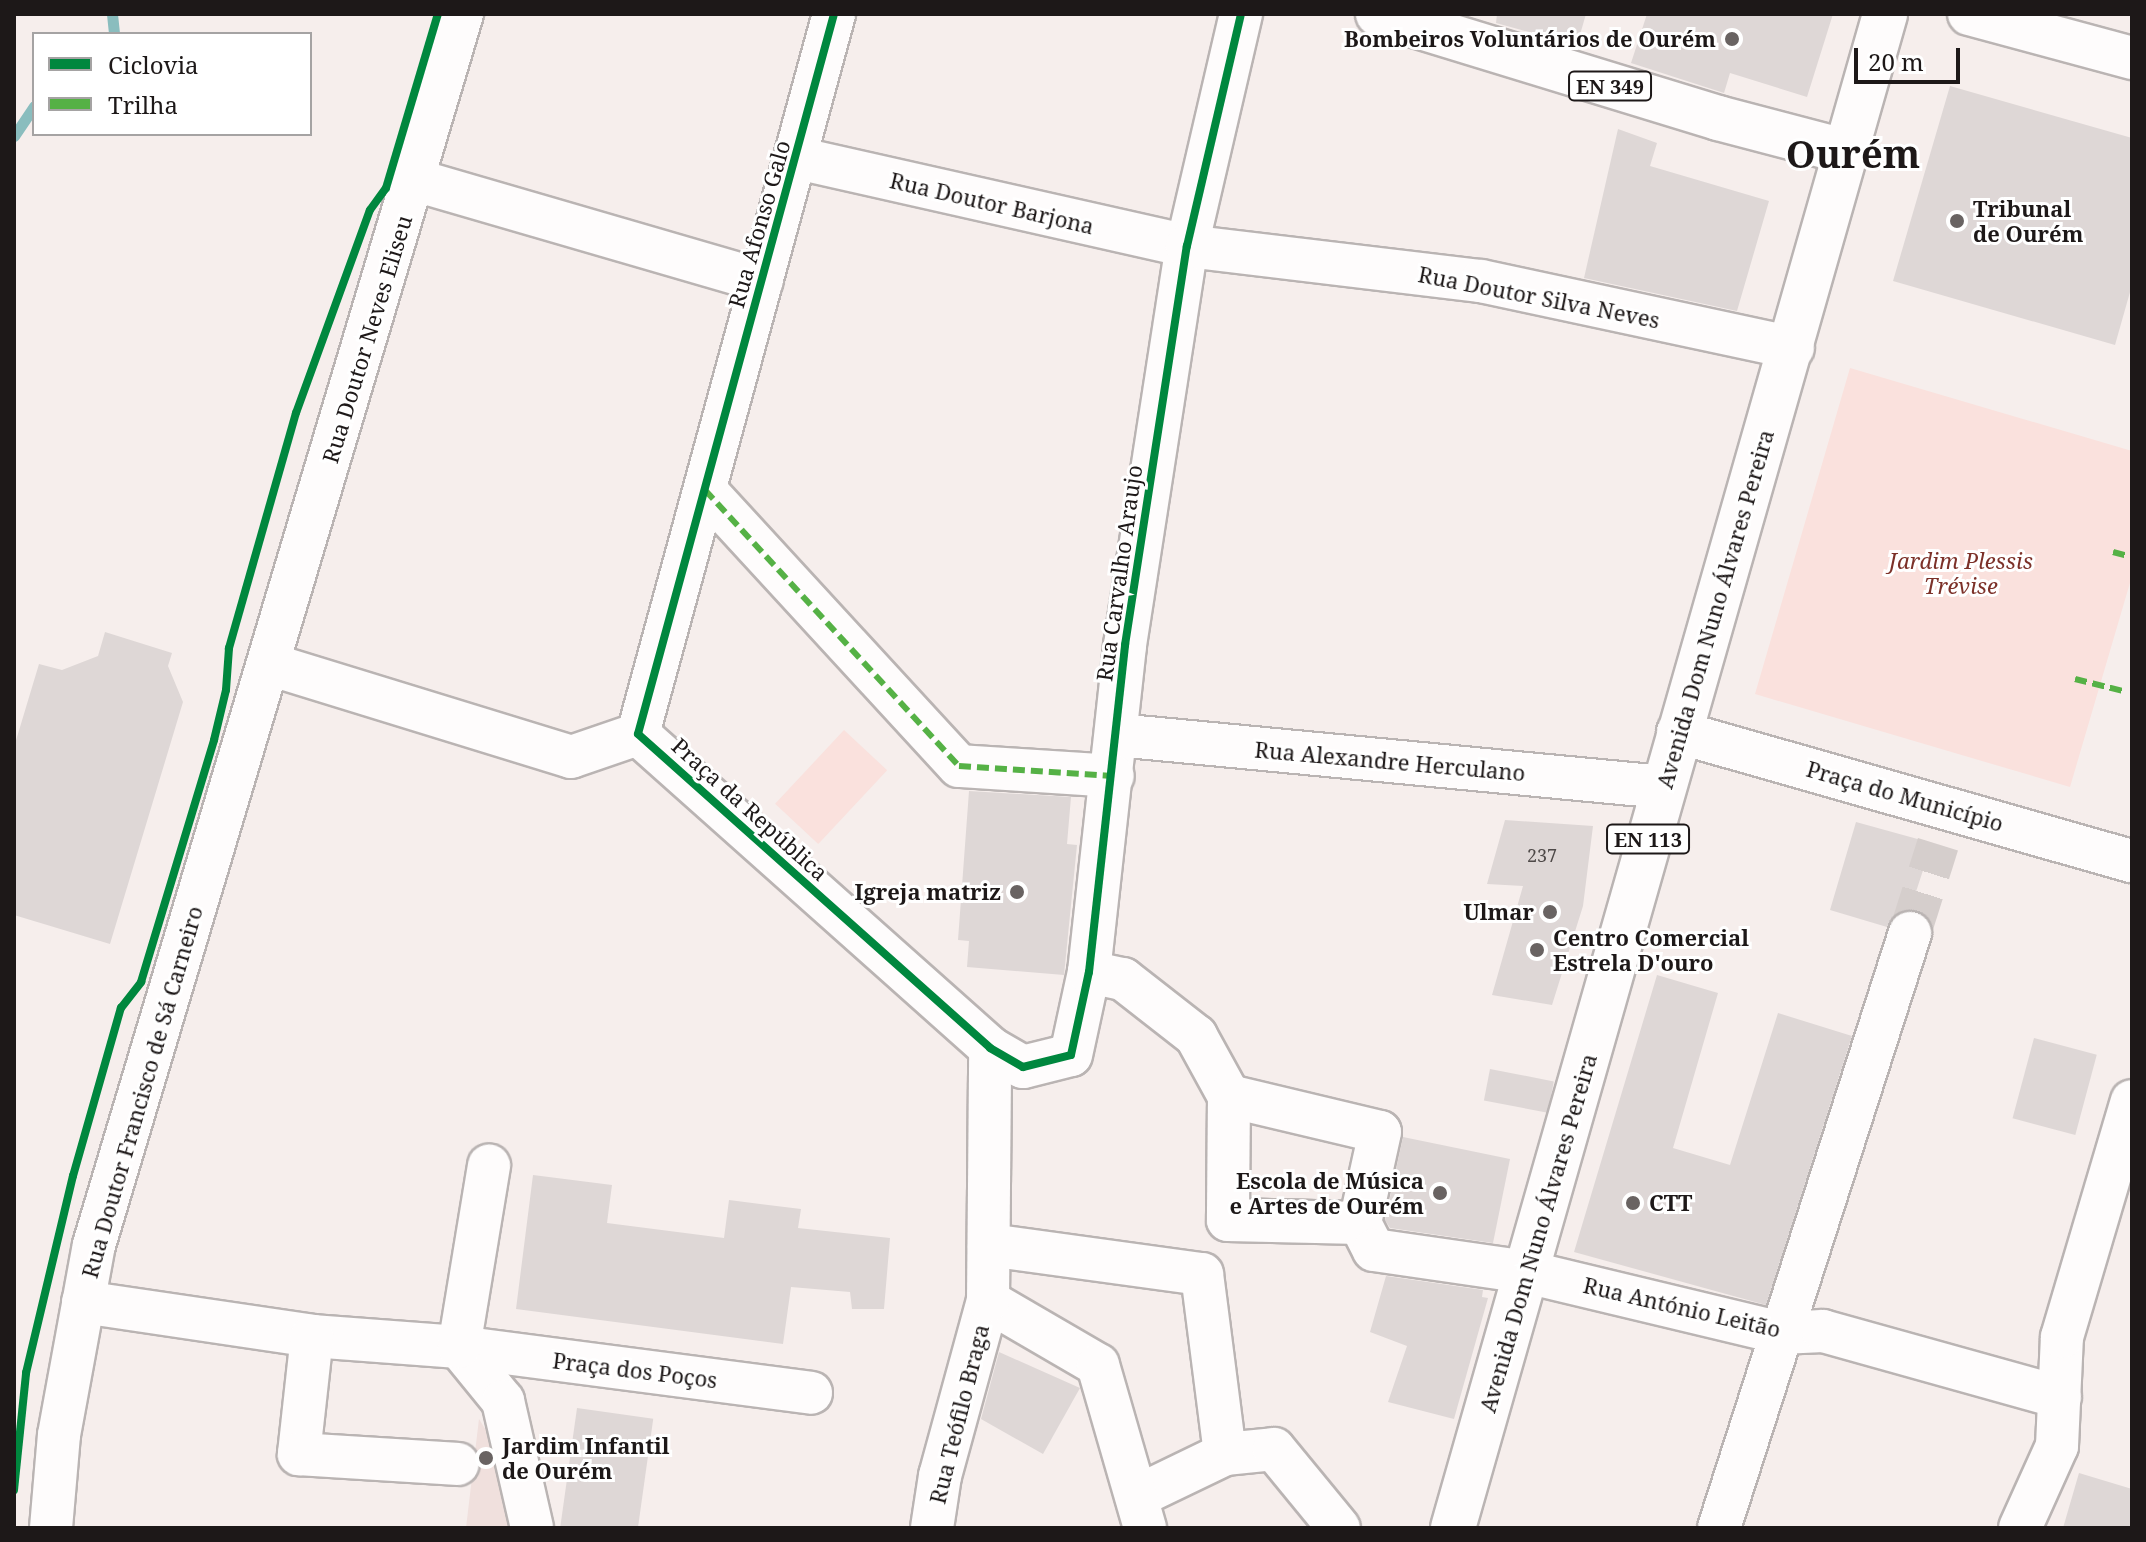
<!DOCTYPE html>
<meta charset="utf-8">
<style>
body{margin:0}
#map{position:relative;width:2146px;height:1542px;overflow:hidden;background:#f6eeec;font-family:"Noto Serif",serif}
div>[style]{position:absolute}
.built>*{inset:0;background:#f0e0dd}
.green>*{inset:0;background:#fae1dd;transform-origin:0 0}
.stream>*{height:11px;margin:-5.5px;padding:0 5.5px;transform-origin:5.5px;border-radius:5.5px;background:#8abdbe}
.building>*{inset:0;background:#ded7d6;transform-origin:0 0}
.street-tunnel>*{height:42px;margin-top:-21px;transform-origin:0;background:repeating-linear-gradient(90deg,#d5cecc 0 42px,transparent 0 63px)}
.roads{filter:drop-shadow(2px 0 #bab4b3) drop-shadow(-2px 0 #bab4b3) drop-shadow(0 2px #bab4b3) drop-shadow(0 -2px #bab4b3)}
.street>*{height:42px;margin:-21px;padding:0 21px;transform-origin:21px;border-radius:21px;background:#fefcfc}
.primary>*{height:44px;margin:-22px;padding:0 22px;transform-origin:22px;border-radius:22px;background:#fefcfc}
.quiet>*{height:6px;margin-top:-3px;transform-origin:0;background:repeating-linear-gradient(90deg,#55b145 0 12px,transparent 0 18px)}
.cycleway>*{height:8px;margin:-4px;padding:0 4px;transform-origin:4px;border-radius:4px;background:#00873e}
.dots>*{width:22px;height:22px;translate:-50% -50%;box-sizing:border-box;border:4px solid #fff;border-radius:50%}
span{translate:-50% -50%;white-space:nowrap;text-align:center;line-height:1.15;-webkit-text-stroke:6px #fff;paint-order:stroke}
.number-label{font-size:18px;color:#4e4948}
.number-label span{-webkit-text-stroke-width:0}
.shield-label span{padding:2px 6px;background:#fff;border:2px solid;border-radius:6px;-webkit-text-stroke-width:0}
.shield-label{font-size:20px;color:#1d1818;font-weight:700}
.poi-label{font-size:22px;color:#1d1818;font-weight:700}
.right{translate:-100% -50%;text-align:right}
.left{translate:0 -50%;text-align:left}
.street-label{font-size:22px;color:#1d1818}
.park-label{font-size:22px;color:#7c3129;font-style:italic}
.town-label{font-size:38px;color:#1d1818;font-weight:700}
.frame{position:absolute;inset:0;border:16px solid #1d1818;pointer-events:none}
.legend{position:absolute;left:32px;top:32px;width:280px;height:104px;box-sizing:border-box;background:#fff;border:2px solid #a5a3a3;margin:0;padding:10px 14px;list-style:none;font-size:24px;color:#1d1818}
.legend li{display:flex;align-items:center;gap:16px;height:40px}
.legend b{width:40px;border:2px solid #a5a3a3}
.scale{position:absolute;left:1854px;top:48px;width:106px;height:36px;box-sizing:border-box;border:4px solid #1d1818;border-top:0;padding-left:10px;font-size:24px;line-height:28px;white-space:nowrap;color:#1d1818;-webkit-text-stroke:6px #fff;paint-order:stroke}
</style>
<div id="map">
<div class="built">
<i style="clip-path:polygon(479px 1419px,492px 1440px,514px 1528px,466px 1528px)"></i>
</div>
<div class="green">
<i style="clip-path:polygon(1850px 368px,2132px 451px,2132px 576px,2070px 787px,1755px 694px)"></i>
<i style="left:844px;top:730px;width:59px;height:101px;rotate:43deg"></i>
</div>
<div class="stream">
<i style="left:112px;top:14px;width:20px;rotate:84deg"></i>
<i style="left:14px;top:136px;width:36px;rotate:-56deg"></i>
</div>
<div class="building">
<i style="clip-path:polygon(1497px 14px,1586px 14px,1577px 45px,1496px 23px)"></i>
<i style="clip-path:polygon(1647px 14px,1833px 14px,1807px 97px,1730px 73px,1724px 93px,1631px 63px)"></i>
<i style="clip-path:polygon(1950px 86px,2132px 138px,2132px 285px,2115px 345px,1893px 281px)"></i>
<i style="clip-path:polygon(1618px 129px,1657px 143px,1650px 166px,1769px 201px,1737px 311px,1584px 278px)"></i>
<i style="clip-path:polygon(105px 632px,172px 653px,168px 666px,183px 702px,110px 944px,14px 915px,14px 747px,39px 664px,62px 670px,98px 656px)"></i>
<i style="clip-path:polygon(969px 791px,1071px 797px,1067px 844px,1077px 845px,1064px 975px,967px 967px,969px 941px,958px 940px)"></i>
<i style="clip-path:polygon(1505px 820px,1593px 826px,1583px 906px,1552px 1005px,1492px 995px,1523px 886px,1487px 884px)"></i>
<i style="clip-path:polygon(1856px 822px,1932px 843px,1910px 910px,1895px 915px,1887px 927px,1830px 910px)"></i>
<i style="clip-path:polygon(1657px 975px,1718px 993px,1673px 1148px,1730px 1165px,1778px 1013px,1852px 1036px,1766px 1305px,1574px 1252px)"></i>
<i style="left:2034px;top:1038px;width:65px;height:83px;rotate:15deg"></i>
<i style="left:1490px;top:1069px;width:65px;height:32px;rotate:11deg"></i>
<i style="clip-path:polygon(1403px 1137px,1510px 1159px,1493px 1243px,1390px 1228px,1385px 1220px)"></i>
<i style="clip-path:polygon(533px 1175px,612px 1185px,607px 1223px,724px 1238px,729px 1200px,801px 1209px,798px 1228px,890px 1238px,884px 1309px,852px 1309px,850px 1292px,791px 1287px,783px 1344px,516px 1309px)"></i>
<i style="clip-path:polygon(1386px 1276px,1483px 1290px,1482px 1297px,1488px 1298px,1454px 1419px,1388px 1402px,1407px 1346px,1370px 1332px)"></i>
<i style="clip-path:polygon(999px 1352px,1080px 1388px,1043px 1454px,981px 1419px)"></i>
<i style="left:577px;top:1408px;width:77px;height:121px;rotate:8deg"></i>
<i style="clip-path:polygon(2079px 1473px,2132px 1489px,2132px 1528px,2063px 1528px)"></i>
</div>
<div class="street-tunnel">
<i style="left:1910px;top:933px;width:93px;rotate:-72.5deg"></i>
</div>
<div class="roads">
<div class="street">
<i style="left:834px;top:14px;width:746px;rotate:105.23deg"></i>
<i style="left:638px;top:734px;width:472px;rotate:41.7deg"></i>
<i style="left:990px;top:1048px;width:38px;rotate:30deg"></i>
<i style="left:1023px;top:1067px;width:49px;rotate:-14deg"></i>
<i style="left:1071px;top:1055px;width:85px;rotate:-77.8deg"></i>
<i style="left:1089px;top:972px;width:329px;rotate:-83.7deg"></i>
<i style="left:1125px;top:645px;width:404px;rotate:-81.2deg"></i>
<i style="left:1187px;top:246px;width:238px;rotate:-76.9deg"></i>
<i style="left:1969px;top:14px;width:169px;rotate:15.1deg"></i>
<i style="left:797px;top:158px;width:400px;rotate:12.7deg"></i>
<i style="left:1187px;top:246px;width:296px;rotate:6.8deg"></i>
<i style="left:1481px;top:281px;width:319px;rotate:12.1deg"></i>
<i style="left:415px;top:180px;width:361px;rotate:16.2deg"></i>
<i style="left:705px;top:490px;width:375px;rotate:47.4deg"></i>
<i style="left:959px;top:766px;width:154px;rotate:3.7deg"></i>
<i style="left:269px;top:664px;width:316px;rotate:17.1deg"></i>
<i style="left:571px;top:757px;width:71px;rotate:-18.9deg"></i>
<i style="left:1678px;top:732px;width:472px;rotate:15.9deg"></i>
<i style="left:1117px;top:735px;width:548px;rotate:5.44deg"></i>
<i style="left:1089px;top:972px;width:35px;rotate:12deg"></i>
<i style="left:1123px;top:979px;width:93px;rotate:38deg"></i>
<i style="left:1196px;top:1036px;width:68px;rotate:61.2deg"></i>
<i style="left:1229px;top:1096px;width:124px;rotate:90.5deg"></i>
<i style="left:1228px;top:1220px;width:132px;rotate:1.3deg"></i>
<i style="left:1229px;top:1096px;width:155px;rotate:13.4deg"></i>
<i style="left:1380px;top:1132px;width:93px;rotate:102.4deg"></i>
<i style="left:1360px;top:1223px;width:30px;rotate:63deg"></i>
<i style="left:1374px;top:1250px;width:155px;rotate:8.2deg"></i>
<i style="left:1527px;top:1272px;width:261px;rotate:13.5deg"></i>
<i style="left:1781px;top:1333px;width:42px;rotate:-2.7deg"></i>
<i style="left:1823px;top:1331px;width:246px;rotate:15.6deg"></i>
<i style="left:989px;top:1245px;width:215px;rotate:7.8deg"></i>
<i style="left:1202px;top:1274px;width:181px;rotate:82.7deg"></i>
<i style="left:1225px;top:1454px;width:97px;rotate:154.2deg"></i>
<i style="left:988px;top:1301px;width:127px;rotate:30.2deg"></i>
<i style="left:1098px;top:1365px;width:170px;rotate:73.9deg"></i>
<i style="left:83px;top:1302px;width:232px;rotate:8.4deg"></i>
<i style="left:312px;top:1336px;width:147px;rotate:4.3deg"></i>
<i style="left:459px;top:1347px;width:355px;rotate:7.4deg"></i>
<i style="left:312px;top:1336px;width:119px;rotate:96.3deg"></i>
<i style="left:299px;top:1454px;width:159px;rotate:3.6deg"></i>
<i style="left:459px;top:1347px;width:70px;rotate:50.8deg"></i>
<i style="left:503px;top:1401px;width:130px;rotate:77.1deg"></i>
<i style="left:459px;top:1347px;width:184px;rotate:-80.6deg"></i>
<i style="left:1225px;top:1454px;width:49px;rotate:-5.8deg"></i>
<i style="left:1274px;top:1449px;width:102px;rotate:50.6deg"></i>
<i style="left:51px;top:1528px;width:93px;rotate:-85.1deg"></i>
<i style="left:59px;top:1435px;width:193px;rotate:-79.6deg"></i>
<i style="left:94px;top:1245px;width:1285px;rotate:-73.36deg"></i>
<i style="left:932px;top:1528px;width:53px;rotate:-81.3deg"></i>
<i style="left:940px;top:1476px;width:181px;rotate:-74.7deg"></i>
<i style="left:988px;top:1301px;width:253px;rotate:-89.5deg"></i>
<i style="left:1719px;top:1528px;width:625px;rotate:-72.2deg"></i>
<i style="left:2020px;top:1528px;width:90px;rotate:-65.7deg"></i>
<i style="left:2057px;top:1446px;width:109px;rotate:-87.4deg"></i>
<i style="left:2062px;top:1337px;width:246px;rotate:-73.5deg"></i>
</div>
<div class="primary">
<i style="left:1378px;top:14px;width:356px;rotate:17deg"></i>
<i style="left:1718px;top:118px;width:130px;rotate:14.7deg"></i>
<i style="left:1453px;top:1528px;width:1574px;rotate:-74.07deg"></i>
</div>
</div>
<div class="quiet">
<i style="left:705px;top:490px;width:375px;rotate:47.4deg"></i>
<i style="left:959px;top:766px;width:154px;rotate:3.7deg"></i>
<i style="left:2113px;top:552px;width:20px;rotate:15deg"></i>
<i style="left:2075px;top:679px;width:49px;rotate:14deg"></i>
</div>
<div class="cycleway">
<i style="left:834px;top:14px;width:746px;rotate:105.23deg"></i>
<i style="left:638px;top:734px;width:472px;rotate:41.7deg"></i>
<i style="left:990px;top:1048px;width:38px;rotate:30deg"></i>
<i style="left:1023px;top:1067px;width:49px;rotate:-14deg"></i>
<i style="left:1071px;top:1055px;width:85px;rotate:-77.8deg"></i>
<i style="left:1089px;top:972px;width:329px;rotate:-83.7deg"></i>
<i style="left:1125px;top:645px;width:404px;rotate:-81.2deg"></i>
<i style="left:1187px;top:246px;width:238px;rotate:-76.9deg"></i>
<i style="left:14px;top:1490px;width:118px;rotate:-84.1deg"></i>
<i style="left:26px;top:1373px;width:203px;rotate:-76.6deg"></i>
<i style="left:73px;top:1176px;width:175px;rotate:-74.1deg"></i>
<i style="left:121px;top:1008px;width:33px;rotate:-52deg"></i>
<i style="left:141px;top:982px;width:253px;rotate:-73.2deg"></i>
<i style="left:214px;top:740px;width:51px;rotate:-76.5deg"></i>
<i style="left:226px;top:690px;width:42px;rotate:-85.9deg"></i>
<i style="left:229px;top:648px;width:244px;rotate:-74.1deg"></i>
<i style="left:296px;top:413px;width:216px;rotate:-70deg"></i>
<i style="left:370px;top:210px;width:27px;rotate:-54deg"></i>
<i style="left:386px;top:188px;width:182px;rotate:-73.4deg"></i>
</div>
<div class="dots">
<i style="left:1732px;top:39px;background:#696362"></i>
<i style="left:1957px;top:221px;background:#696362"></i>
<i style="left:1017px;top:892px;background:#696362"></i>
<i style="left:1550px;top:912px;background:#696362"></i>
<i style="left:1537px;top:950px;background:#696362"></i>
<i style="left:1440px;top:1193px;background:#696362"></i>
<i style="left:1633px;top:1203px;background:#696362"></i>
<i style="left:486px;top:1458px;background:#696362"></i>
</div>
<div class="number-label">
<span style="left:1542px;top:855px">237</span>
</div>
<div class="shield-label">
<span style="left:1610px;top:86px">EN 349</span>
<span style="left:1648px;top:839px">EN 113</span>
</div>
<div class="poi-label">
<span class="right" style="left:1716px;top:39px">Bombeiros Voluntários de Ourém</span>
<span class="left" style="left:1973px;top:221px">Tribunal<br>de Ourém</span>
<span class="right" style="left:1001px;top:892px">Igreja matriz</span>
<span class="right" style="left:1534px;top:912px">Ulmar</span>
<span class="left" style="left:1553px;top:950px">Centro Comercial<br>Estrela D'ouro</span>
<span class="right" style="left:1424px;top:1193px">Escola de Música<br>e Artes de Ourém</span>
<span class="left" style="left:1649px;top:1203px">CTT</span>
<span class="left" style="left:502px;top:1458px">Jardim Infantil<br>de Ourém</span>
</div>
<div class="street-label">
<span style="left:992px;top:203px;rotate:13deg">Rua Doutor Barjona</span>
<span style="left:759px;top:224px;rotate:-74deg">Rua Afonso Galo</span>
<span style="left:1539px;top:297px;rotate:11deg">Rua Doutor Silva Neves</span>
<span style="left:367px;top:339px;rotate:-73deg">Rua Doutor Neves Eliseu</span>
<span style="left:1119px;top:573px;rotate:-82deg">Rua Carvalho Araujo</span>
<span style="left:1715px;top:609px;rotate:-74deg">Avenida Dom Nuno Álvares Pereira</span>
<span style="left:1390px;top:761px;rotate:5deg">Rua Alexandre Herculano</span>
<span style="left:1905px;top:796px;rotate:16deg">Praça do Município</span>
<span style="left:750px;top:809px;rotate:42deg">Praça da República</span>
<span style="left:142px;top:1092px;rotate:-74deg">Rua Doutor Francisco de Sá Carneiro</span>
<span style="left:1538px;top:1233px;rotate:-74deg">Avenida Dom Nuno Álvares Pereira</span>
<span style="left:1682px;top:1307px;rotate:13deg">Rua António Leitão</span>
<span style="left:635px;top:1370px;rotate:7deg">Praça dos Poços</span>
<span style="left:959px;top:1414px;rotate:-76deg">Rua Teófilo Braga</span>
</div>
<div class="park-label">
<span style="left:1961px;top:573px">Jardim Plessis<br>Trévise</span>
</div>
<div class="town-label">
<span style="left:1853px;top:154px">Ourém</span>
</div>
<div class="frame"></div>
<ul class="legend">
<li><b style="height:10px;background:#00873e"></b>Ciclovia</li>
<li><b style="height:10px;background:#55b145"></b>Trilha</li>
</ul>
<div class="scale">20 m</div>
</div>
